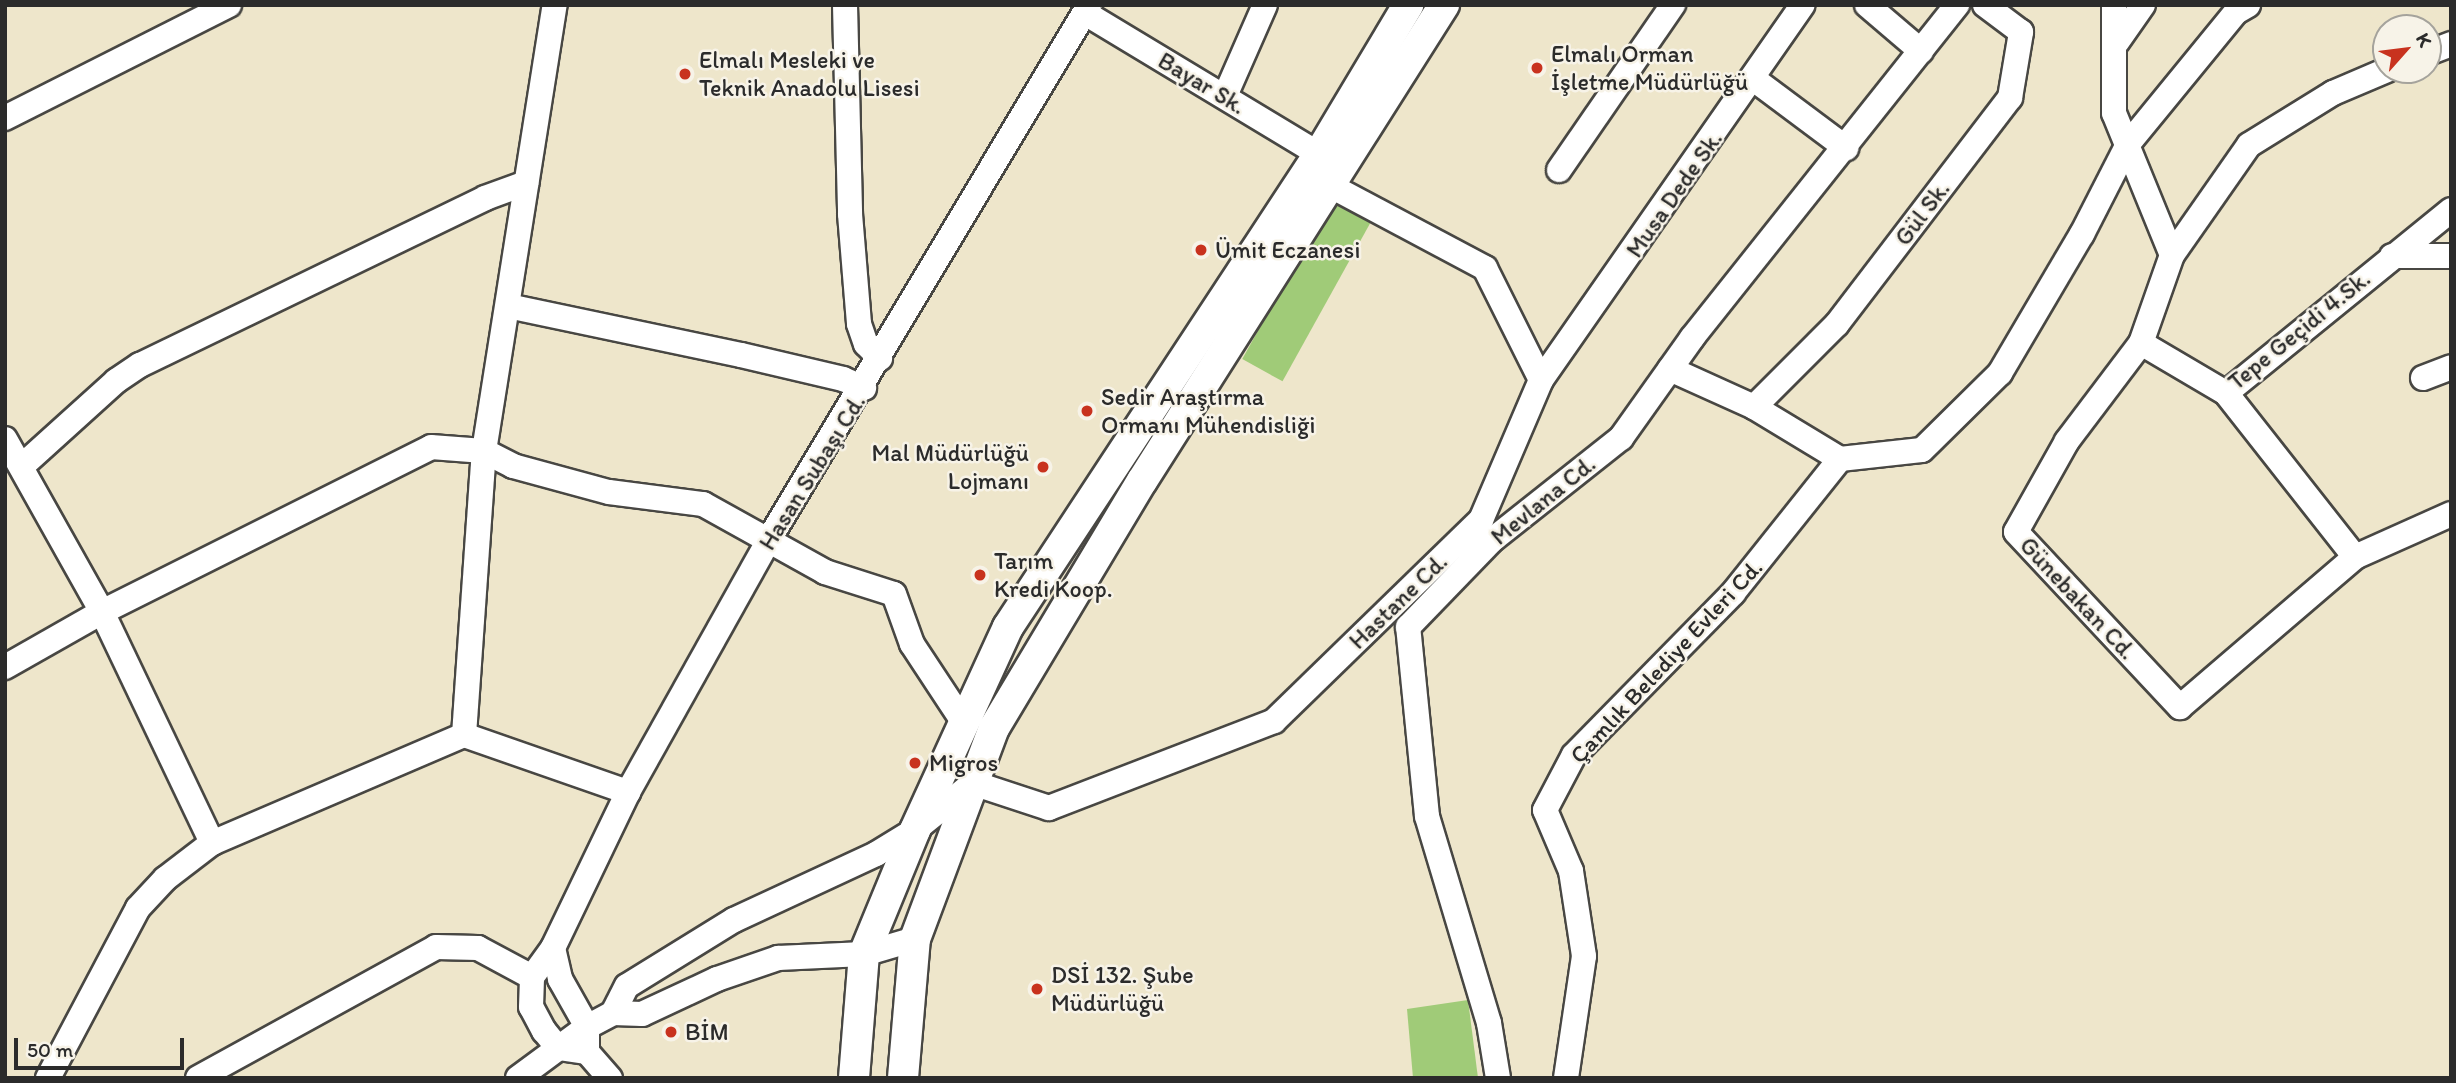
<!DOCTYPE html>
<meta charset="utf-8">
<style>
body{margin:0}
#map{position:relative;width:2456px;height:1083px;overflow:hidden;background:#eee6cb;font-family:Itim,sans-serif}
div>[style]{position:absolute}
.green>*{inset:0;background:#a0cb78;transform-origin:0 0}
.roads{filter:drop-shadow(2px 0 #484743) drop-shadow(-2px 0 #484743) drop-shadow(0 2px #484743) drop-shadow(0 -2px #484743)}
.minor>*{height:24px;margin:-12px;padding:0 12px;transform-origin:12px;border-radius:12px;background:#fff}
.major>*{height:30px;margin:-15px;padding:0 15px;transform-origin:15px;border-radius:15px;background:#fff}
.dots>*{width:19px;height:19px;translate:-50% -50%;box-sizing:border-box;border:4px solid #f7f3e8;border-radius:50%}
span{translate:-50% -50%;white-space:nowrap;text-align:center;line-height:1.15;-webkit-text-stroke:5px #f7f3e8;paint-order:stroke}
.poi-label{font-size:24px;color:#2b2b2b}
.left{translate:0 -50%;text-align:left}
.right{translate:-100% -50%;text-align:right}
.street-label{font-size:24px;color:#2b2b2b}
.frame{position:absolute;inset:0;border:7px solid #2b2b2b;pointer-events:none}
.north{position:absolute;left:2372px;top:14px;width:70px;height:70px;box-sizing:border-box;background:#f7f3e8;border:2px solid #a5a39c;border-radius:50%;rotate:62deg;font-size:19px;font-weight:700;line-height:28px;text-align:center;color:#2b2b2b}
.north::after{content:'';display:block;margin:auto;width:24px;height:32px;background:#c8321e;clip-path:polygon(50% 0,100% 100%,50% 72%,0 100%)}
.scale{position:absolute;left:14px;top:1038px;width:170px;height:32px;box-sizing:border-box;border:4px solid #2b2b2b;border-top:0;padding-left:9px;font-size:21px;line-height:24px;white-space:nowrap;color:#2b2b2b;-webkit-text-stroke:5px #f7f3e8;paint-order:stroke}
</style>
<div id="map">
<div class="green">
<i style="left:1331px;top:199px;width:46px;height:183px;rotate:29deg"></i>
<i style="clip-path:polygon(1468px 1000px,1478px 1078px,1413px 1078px,1407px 1009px)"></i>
</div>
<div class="roads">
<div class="minor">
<i style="left:845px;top:5px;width:209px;rotate:88.6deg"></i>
<i style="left:850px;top:214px;width:110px;rotate:85.3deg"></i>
<i style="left:859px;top:324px;width:21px;rotate:71deg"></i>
<i style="left:866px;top:344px;width:20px;rotate:45deg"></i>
<i style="left:1867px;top:5px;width:71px;rotate:40.4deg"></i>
<i style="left:2114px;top:5px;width:108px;rotate:90deg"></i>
<i style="left:2114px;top:113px;width:153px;rotate:67.8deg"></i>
<i style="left:2172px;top:255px;width:93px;rotate:109.4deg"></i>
<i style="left:2141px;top:343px;width:123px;rotate:127.1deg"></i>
<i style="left:2067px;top:441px;width:104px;rotate:119.3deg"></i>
<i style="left:2016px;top:532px;width:240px;rotate:46.9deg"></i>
<i style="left:2180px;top:707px;width:230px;rotate:-40.6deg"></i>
<i style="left:2355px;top:557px;width:209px;rotate:-128.2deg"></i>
<i style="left:1085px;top:13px;width:273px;rotate:31.1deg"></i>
<i style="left:2117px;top:42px;width:45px;rotate:-54.9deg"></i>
<i style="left:2428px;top:53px;width:25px;rotate:-21deg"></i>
<i style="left:1755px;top:80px;width:114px;rotate:36.8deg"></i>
<i style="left:1225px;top:96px;width:99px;rotate:-66.3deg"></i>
<i style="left:5px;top:118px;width:251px;rotate:-26.8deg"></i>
<i style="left:1559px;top:170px;width:201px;rotate:-55.4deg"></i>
<i style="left:2172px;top:255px;width:134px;rotate:-55deg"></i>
<i style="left:2249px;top:145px;width:99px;rotate:-31.8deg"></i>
<i style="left:2333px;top:93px;width:59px;rotate:-23.1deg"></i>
<i style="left:2392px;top:256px;width:59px"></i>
<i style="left:508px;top:306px;width:238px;rotate:11.9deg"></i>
<i style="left:741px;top:355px;width:105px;rotate:13.2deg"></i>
<i style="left:843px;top:379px;width:23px;rotate:23deg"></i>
<i style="left:2141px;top:343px;width:99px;rotate:30.5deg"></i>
<i style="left:2226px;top:393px;width:290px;rotate:-39.1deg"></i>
<i style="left:1670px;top:369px;width:92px;rotate:24.3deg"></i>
<i style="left:1754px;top:407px;width:100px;rotate:31.2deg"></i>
<i style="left:2423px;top:378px;width:30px;rotate:-21deg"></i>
<i style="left:1541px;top:380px;width:457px;rotate:-55.1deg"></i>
<i style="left:1754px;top:407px;width:117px;rotate:-45deg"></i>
<i style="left:1837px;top:324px;width:285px;rotate:-52.6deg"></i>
<i style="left:2010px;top:98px;width:67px;rotate:-80.5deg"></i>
<i style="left:2021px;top:32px;width:45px;rotate:-143.1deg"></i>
<i style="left:5px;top:439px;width:198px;rotate:60.7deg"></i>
<i style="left:102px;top:612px;width:256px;rotate:64.5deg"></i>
<i style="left:22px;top:466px;width:127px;rotate:-42.1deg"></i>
<i style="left:116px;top:381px;width:29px;rotate:-34deg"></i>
<i style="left:140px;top:365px;width:383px;rotate:-25.8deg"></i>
<i style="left:485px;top:198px;width:44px;rotate:-20.1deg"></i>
<i style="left:2355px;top:557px;width:105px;rotate:-24.1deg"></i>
<i style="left:5px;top:667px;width:112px;rotate:-29.6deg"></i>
<i style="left:102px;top:612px;width:368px;rotate:-26.6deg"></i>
<i style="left:431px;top:447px;width:53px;rotate:4.3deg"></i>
<i style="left:484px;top:451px;width:33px;rotate:27deg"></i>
<i style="left:513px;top:466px;width:99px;rotate:15.2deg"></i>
<i style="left:609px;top:492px;width:95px;rotate:7.3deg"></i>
<i style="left:703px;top:504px;width:140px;rotate:29.1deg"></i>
<i style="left:825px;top:572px;width:72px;rotate:17.7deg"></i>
<i style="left:894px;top:594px;width:53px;rotate:70.2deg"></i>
<i style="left:912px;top:644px;width:95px;rotate:56.6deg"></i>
<i style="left:464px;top:735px;width:285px;rotate:-86deg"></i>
<i style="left:484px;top:451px;width:452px;rotate:-81deg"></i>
<i style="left:553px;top:948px;width:32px;rotate:77deg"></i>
<i style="left:560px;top:979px;width:55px;rotate:60.6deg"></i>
<i style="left:587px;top:1027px;width:25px;rotate:90deg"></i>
<i style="left:587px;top:1052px;width:35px;rotate:49deg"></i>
<i style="left:613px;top:1013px;width:30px;rotate:-63deg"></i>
<i style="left:627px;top:986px;width:126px;rotate:-31.7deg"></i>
<i style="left:734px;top:920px;width:157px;rotate:-24.9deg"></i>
<i style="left:876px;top:854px;width:46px;rotate:-31.6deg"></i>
<i style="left:915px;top:830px;width:75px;rotate:-39deg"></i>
<i style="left:973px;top:783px;width:80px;rotate:18.2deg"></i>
<i style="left:1049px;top:808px;width:241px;rotate:-21.1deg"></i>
<i style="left:1274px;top:721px;width:289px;rotate:-44.2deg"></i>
<i style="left:1481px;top:520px;width:152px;rotate:-66.8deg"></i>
<i style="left:1541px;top:380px;width:125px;rotate:-116.6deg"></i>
<i style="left:1485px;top:268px;width:177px;rotate:-152deg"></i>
<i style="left:587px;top:1052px;width:29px;rotate:-172deg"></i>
<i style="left:558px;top:1048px;width:22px;rotate:-129deg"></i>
<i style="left:544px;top:1031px;width:27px;rotate:-118deg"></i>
<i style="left:531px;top:1007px;width:30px;rotate:-88deg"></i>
<i style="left:532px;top:977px;width:36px;rotate:-54deg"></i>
<i style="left:553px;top:948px;width:173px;rotate:-64.3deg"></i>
<i style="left:628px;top:792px;width:287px;rotate:-60.8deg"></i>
<i style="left:768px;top:541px;width:625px;rotate:-59.08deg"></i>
<i style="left:48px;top:1078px;width:192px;rotate:-62.1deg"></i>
<i style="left:138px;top:908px;width:40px;rotate:-47deg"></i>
<i style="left:165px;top:879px;width:59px;rotate:-37.5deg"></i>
<i style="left:212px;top:843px;width:274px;rotate:-23.2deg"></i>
<i style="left:464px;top:735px;width:174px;rotate:19.2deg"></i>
<i style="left:198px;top:1078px;width:272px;rotate:-28.8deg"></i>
<i style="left:436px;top:947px;width:42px;rotate:1.4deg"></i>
<i style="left:478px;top:948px;width:61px;rotate:28.2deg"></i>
<i style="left:518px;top:1078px;width:86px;rotate:-36.5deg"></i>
<i style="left:587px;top:1027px;width:30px;rotate:-28deg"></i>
<i style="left:613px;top:1013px;width:29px;rotate:2deg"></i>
<i style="left:642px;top:1014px;width:83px;rotate:-25deg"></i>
<i style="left:717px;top:979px;width:65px;rotate:-19deg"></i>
<i style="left:778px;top:958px;width:86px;rotate:-2.7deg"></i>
<i style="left:864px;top:954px;width:53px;rotate:-16.4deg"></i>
<i style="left:1498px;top:1078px;width:56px;rotate:-99.3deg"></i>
<i style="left:1489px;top:1023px;width:216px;rotate:-106.7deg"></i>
<i style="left:1427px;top:816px;width:190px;rotate:-95.7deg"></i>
<i style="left:1408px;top:627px;width:120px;rotate:-46deg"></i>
<i style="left:1491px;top:541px;width:166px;rotate:-38.4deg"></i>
<i style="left:1621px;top:438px;width:123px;rotate:-54.6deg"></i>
<i style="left:1692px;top:338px;width:426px;rotate:-51.5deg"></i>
<i style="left:1566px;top:1078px;width:123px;rotate:-81.6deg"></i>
<i style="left:1584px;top:956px;width:86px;rotate:-98.7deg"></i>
<i style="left:1571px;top:871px;width:66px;rotate:-113.1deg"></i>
<i style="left:1545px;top:810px;width:62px;rotate:-62.2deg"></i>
<i style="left:1574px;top:755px;width:227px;rotate:-45.5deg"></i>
<i style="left:1733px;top:593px;width:171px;rotate:-51.4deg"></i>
<i style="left:1840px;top:459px;width:82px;rotate:-6.3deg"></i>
<i style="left:1922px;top:450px;width:110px;rotate:-44.6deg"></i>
<i style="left:2000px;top:373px;width:161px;rotate:-59.5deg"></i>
<i style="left:2082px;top:234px;width:101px;rotate:-62.9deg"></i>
<i style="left:2128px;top:144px;width:171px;rotate:-50.7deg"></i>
<i style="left:2236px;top:12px;width:14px;rotate:-30deg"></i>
</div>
<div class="major">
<i style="left:854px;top:1078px;width:124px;rotate:-85.4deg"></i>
<i style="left:864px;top:954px;width:134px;rotate:-67.6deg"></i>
<i style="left:915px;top:830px;width:223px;rotate:-65.4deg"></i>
<i style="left:1008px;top:627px;width:566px;rotate:-56.67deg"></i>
<i style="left:1319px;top:154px;width:174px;rotate:-59.1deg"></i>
<i style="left:903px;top:1078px;width:140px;rotate:-85.1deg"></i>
<i style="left:915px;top:939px;width:225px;rotate:-69.5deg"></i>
<i style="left:994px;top:728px;width:288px;rotate:-59.1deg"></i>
<i style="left:1142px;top:481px;width:564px;rotate:-57.61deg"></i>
</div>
</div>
<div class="dots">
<i style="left:1537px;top:68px;background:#c8321e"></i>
<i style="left:685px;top:74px;background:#c8321e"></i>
<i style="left:1201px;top:250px;background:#c8321e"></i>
<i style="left:1087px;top:411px;background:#c8321e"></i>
<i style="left:1043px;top:467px;background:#c8321e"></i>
<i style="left:980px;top:575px;background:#c8321e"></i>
<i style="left:915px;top:763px;background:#c8321e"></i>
<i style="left:1037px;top:989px;background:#c8321e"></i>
<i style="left:671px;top:1032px;background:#c8321e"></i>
</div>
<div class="poi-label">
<span class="left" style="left:1551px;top:68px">Elmalı Orman<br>İşletme Müdürlüğü</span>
<span class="left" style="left:699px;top:74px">Elmalı Mesleki ve<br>Teknik Anadolu Lisesi</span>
<span class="left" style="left:1215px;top:250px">Ümit Eczanesi</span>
<span class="left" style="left:1101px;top:411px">Sedir Araştırma<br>Ormanı Mühendisliği</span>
<span class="right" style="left:1029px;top:467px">Mal Müdürlüğü<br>Lojmanı</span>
<span class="left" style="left:994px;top:575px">Tarım<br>Kredi Koop.</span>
<span class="left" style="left:929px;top:763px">Migros</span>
<span class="left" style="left:1051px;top:989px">DSİ 132. Şube<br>Müdürlüğü</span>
<span class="left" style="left:685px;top:1032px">BİM</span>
</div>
<div class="street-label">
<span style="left:1202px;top:83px;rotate:31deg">Bayar Sk.</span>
<span style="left:1674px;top:194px;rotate:-55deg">Musa Dede Sk.</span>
<span style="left:1922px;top:213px;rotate:-53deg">Gül Sk.</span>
<span style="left:2299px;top:330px;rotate:-39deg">Tepe Geçidi 4.Sk.</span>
<span style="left:812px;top:472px;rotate:-58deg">Hasan Subaşı Cd.</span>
<span style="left:1543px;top:500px;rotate:-39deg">Mevlana Cd.</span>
<span style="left:2078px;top:598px;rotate:47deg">Günebakan Cd.</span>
<span style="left:1398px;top:601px;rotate:-44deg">Hastane Cd.</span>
<span style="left:1666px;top:661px;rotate:-47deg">Çamlık Belediye Evleri Cd.</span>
</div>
<div class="frame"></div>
<div class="north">K</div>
<div class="scale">50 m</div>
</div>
